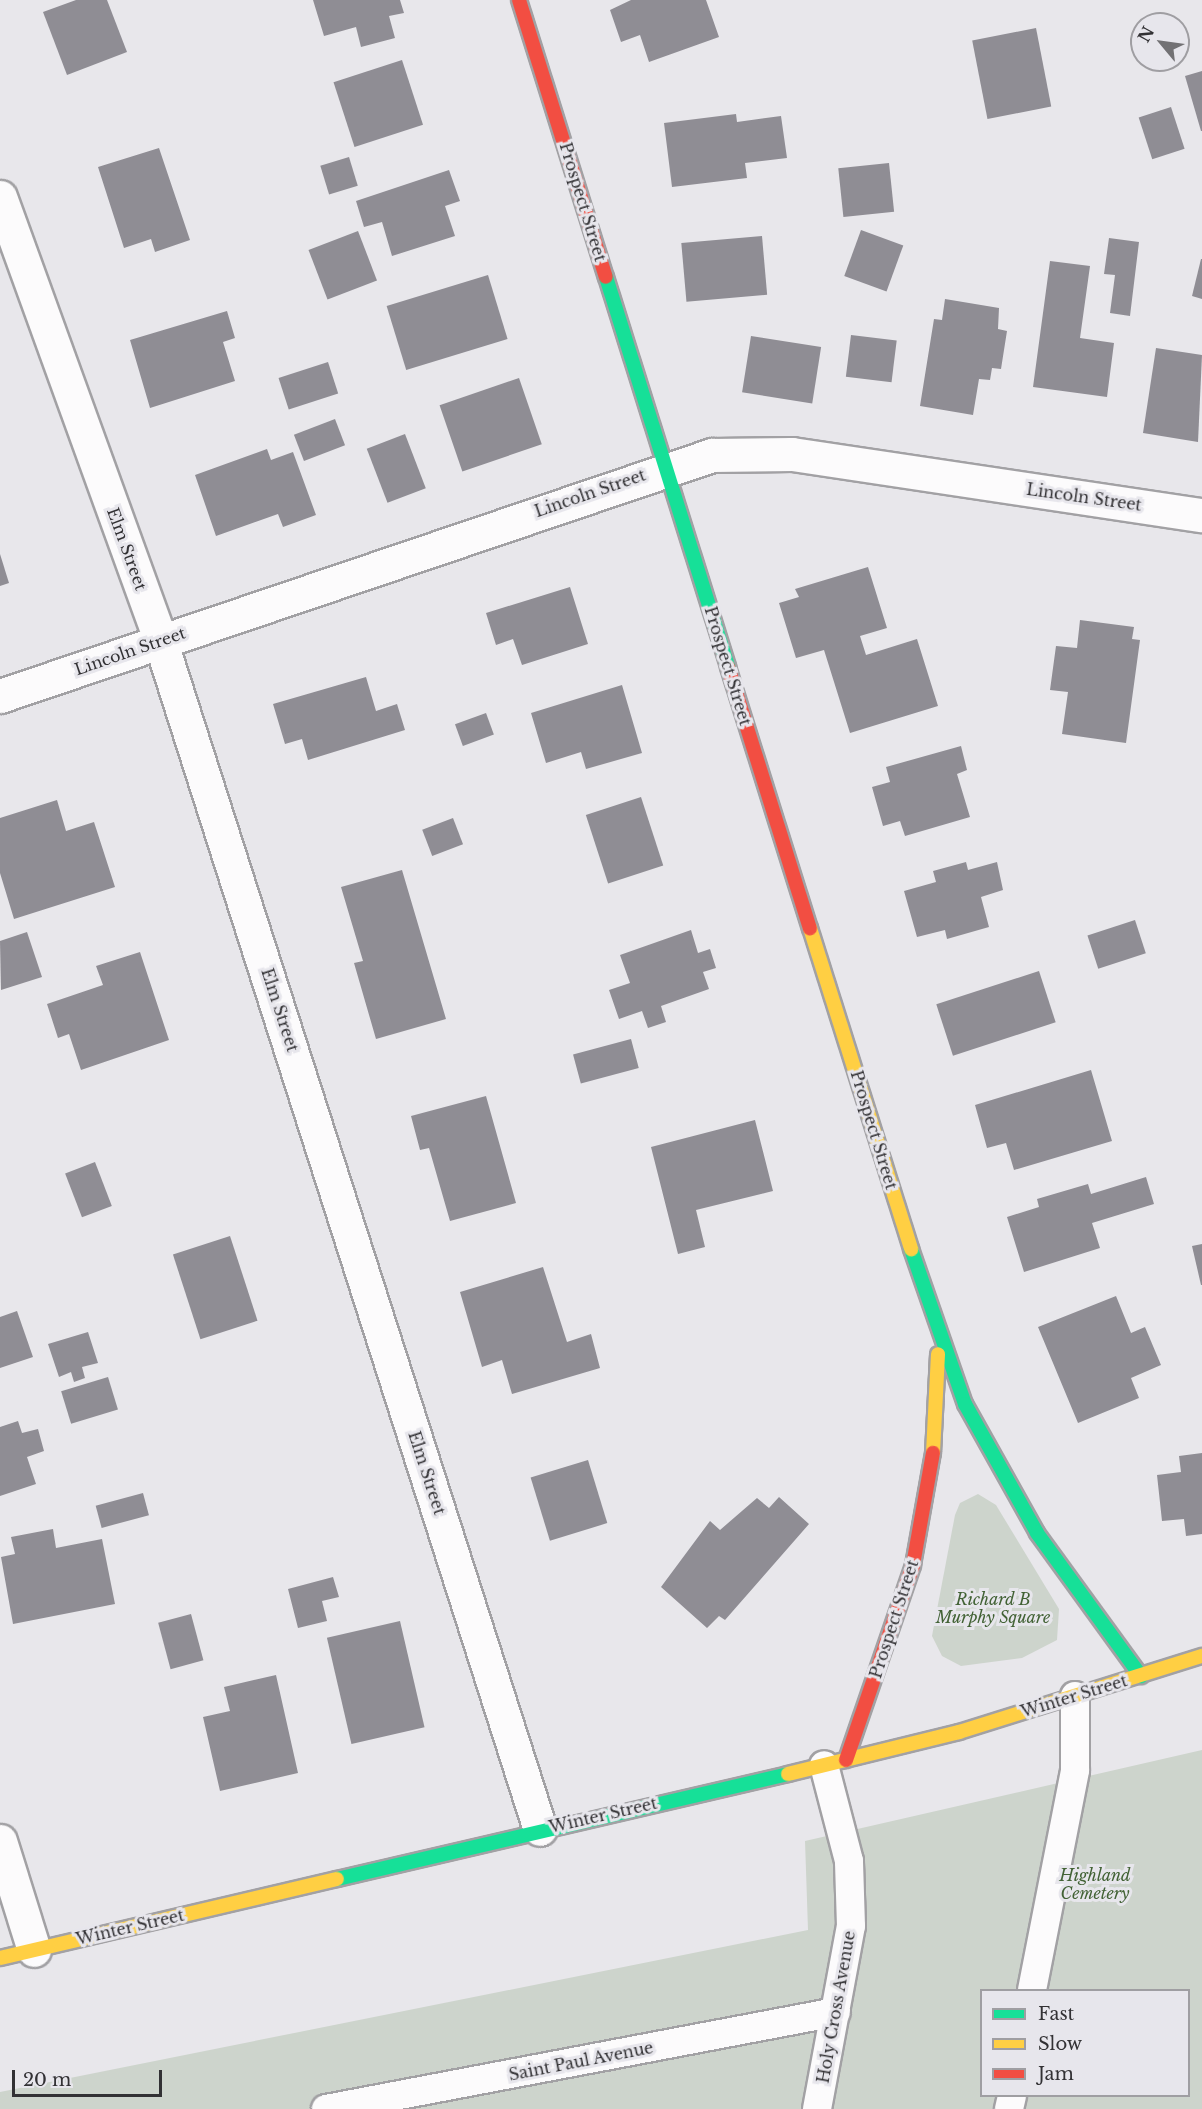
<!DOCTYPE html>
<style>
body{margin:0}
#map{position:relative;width:1202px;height:2109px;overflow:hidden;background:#e8e7eb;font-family:"Libre Baskerville",serif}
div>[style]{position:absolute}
.green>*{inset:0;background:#cdd4cc}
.building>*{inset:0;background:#8f8d94;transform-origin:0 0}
.roads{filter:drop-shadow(2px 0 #a2a1a4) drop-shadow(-2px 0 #a2a1a4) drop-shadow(0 2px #a2a1a4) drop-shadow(0 -2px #a2a1a4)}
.lane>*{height:28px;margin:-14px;padding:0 14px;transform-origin:14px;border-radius:14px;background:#fcfbfc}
.street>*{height:33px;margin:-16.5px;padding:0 16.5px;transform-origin:16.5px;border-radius:16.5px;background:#fcfbfc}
.fast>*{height:14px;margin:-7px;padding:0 7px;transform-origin:7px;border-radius:7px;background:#16e098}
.slow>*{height:14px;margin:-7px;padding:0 7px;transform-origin:7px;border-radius:7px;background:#ffcf43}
.jam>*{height:14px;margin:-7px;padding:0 7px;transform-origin:7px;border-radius:7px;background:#f24e42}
span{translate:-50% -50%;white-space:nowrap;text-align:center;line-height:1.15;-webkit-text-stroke:6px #e7e6ec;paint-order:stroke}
.street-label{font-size:16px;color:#323134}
.park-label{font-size:16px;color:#426235;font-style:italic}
.legend{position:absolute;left:980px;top:1989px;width:210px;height:108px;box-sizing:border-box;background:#e7e6ec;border:2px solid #9f9ea2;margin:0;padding:8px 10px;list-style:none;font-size:18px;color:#323134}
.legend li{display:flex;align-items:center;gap:12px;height:30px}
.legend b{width:30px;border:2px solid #9f9ea2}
.north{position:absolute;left:1130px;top:12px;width:60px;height:60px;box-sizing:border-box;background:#e7e6ec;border:2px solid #9f9ea2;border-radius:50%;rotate:299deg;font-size:16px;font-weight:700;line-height:24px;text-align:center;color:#323134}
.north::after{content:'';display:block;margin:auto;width:21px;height:27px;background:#727174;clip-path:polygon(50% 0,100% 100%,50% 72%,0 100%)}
.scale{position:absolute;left:12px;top:2070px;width:150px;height:27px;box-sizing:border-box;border:3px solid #323134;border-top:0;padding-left:8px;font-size:18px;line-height:21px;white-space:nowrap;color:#323134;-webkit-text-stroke:4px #e7e6ec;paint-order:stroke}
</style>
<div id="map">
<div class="green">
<i style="clip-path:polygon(978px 1494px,996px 1505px,1059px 1609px,1057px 1640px,1022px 1658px,961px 1666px,942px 1656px,932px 1636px,955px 1515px,960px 1503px)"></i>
<i style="clip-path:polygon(evenodd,1202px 1750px,1202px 2109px,0 2109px,0 2092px,808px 1930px,805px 1841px,1202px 1750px,982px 1990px,1188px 1990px,1188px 2096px,982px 2096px,982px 1990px)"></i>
</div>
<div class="building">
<i style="clip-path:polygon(76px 0,107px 0,127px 52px,67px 75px,43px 12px)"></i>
<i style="clip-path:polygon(313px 0,400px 0,404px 13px,389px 16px,395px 38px,361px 47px,356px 27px,324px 36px)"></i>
<i style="clip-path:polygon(631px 0,706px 0,719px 37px,649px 62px,640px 35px,621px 42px,610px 10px)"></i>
<i style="left:1036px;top:28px;width:80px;height:65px;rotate:79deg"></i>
<i style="left:402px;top:60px;width:68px;height:72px;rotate:72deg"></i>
<i style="clip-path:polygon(1202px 71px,1202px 131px,1201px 131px,1185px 76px)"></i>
<i style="left:1171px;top:107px;width:44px;height:34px;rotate:72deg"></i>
<i style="clip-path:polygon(736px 114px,737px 122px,781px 116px,787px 158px,745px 163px,747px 178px,672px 187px,664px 123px)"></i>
<i style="clip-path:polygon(159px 148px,190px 240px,155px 252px,151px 239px,124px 248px,98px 167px)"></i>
<i style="left:349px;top:157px;width:30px;height:30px;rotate:73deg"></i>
<i style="left:889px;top:163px;width:49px;height:51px;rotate:84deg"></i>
<i style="clip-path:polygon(449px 170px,460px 201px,445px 206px,455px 236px,392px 256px,382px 222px,364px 227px,356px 201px)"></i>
<i style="left:861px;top:230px;width:45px;height:49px;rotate:20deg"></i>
<i style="left:358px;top:231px;width:53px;height:53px;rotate:69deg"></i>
<i style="left:762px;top:236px;width:59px;height:81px;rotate:85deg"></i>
<i style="clip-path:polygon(1109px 238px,1139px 242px,1130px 316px,1110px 313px,1115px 275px,1104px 274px)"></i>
<i style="clip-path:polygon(1201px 259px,1202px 259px,1202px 299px,1192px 296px)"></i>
<i style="clip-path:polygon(1050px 261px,1090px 266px,1080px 338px,1114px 343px,1107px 397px,1033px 387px)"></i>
<i style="left:488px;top:275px;width:67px;height:106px;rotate:73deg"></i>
<i style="clip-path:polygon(945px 299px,999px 308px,998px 329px,1007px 331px,1001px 369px,992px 368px,990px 380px,979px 379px,973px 415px,920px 406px,934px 319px,942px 320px)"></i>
<i style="clip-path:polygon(227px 311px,235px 338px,223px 342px,235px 381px,150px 408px,130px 340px)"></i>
<i style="left:851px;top:335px;width:46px;height:42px;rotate:7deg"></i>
<i style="left:751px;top:336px;width:71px;height:57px;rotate:9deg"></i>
<i style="clip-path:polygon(1156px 348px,1202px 355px,1198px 442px,1143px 433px)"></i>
<i style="left:328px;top:362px;width:33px;height:52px;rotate:72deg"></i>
<i style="left:519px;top:378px;width:70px;height:84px;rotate:71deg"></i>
<i style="left:335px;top:419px;width:28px;height:44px;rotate:69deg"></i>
<i style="left:405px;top:434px;width:58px;height:41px;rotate:69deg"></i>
<i style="clip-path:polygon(267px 449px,271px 460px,293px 452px,316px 515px,283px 527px,278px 514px,216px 536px,195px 475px)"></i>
<i style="clip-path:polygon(0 554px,9px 583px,0 586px)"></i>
<i style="clip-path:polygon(868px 567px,887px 628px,860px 636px,866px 655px,917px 639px,938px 706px,850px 733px,824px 650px,796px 658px,779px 603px,799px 597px,795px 589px)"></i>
<i style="clip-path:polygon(570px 587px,588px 644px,522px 665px,513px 639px,496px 645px,486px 613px)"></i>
<i style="clip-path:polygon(1080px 620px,1134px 627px,1132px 639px,1140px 640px,1126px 743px,1062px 734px,1068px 692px,1050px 690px,1056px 646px,1077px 648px)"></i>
<i style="clip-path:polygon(366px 677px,376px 711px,397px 704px,405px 730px,308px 760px,302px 739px,285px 744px,273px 704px)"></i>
<i style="clip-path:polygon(622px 685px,642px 753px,586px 769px,581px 752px,546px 763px,531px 713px)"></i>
<i style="left:486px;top:713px;width:23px;height:33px;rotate:70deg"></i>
<i style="clip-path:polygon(961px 746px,967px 770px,957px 774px,970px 817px,905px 836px,900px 821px,883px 826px,872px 787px,890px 782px,886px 767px)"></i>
<i style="left:641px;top:797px;width:72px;height:58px;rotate:72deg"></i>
<i style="clip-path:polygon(57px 800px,66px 831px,94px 822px,115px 887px,14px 919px,0 873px,0 818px)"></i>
<i style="left:453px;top:818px;width:28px;height:33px;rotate:69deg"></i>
<i style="clip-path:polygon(966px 862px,968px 870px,997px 862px,1003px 890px,981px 897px,989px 927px,947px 939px,945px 930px,917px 937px,904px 891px,936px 882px,933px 871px)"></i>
<i style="clip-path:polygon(402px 870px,446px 1019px,376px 1039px,354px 963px,363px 961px,341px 887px)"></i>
<i style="left:1135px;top:920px;width:35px;height:50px;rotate:72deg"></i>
<i style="clip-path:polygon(691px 930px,698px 953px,710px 949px,716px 968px,703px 972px,709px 989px,661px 1006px,666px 1022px,648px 1028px,642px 1011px,619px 1019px,609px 990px,630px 983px,620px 955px)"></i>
<i style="clip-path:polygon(27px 932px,42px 977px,1px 990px,0 941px)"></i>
<i style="clip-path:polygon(140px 952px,169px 1040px,81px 1070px,69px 1034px,58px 1038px,47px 1004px,103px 985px,96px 966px)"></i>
<i style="left:1039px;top:971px;width:54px;height:108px;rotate:72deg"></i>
<i style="left:631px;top:1039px;width:30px;height:60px;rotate:75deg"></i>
<i style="clip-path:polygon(1091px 1070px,1112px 1141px,1014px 1170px,1006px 1143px,987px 1148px,975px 1105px)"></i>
<i style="clip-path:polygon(486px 1096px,516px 1203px,450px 1221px,429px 1148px,420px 1150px,411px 1116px)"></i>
<i style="clip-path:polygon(755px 1120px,773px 1191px,696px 1210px,705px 1247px,678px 1254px,651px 1147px)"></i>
<i style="left:95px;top:1162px;width:47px;height:32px;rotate:69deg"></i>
<i style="clip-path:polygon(1146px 1177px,1154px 1204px,1092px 1223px,1100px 1248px,1024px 1272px,1007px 1217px,1039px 1207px,1037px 1199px,1088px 1184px,1091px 1194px)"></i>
<i style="left:230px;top:1236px;width:89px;height:60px;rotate:72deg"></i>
<i style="clip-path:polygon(1202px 1244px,1202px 1285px,1201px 1285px,1192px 1246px)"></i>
<i style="clip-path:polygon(543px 1267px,567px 1342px,591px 1334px,600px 1368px,512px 1394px,502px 1360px,482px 1367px,460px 1292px)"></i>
<i style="clip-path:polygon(1116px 1296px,1131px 1333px,1145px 1327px,1161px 1365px,1131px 1378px,1139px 1398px,1078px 1423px,1038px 1327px)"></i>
<i style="clip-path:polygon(17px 1311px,33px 1357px,0 1368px,0 1317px)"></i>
<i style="clip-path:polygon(88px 1332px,98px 1363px,82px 1367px,85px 1378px,74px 1382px,71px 1372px,59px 1377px,48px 1344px)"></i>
<i style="left:108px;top:1377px;width:34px;height:49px;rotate:73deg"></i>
<i style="clip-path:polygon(18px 1421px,22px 1433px,38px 1429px,44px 1451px,27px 1457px,36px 1484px,0 1496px,0 1427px)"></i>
<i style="clip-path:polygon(1202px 1453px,1202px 1534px,1186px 1536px,1184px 1519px,1162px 1521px,1157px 1475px,1181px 1472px,1179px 1456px)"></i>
<i style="left:588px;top:1460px;width:66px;height:60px;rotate:73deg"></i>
<i style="left:143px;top:1493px;width:23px;height:49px;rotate:75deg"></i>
<i style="clip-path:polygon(779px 1497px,809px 1524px,725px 1620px,719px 1616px,707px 1628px,661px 1587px,710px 1521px,720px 1530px,757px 1498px,769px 1508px)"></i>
<i style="clip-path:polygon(53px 1529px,56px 1548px,102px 1539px,115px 1604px,13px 1624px,1px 1557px,15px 1554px,11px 1537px)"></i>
<i style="clip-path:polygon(333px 1577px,339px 1597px,322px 1601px,327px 1621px,298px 1628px,288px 1589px)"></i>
<i style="left:191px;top:1614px;width:48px;height:34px;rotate:75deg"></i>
<i style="left:400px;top:1621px;width:109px;height:75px;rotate:77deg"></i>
<i style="clip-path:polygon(276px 1675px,298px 1773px,220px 1791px,203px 1717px,230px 1711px,224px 1687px)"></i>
</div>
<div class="roads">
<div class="lane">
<i style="left:1032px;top:1990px;width:224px;rotate:-78.9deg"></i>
<i style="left:1075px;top:1770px;width:74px;rotate:-90deg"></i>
<i style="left:326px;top:2109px;width:519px;rotate:-10.77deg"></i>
<i style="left:817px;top:2109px;width:186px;rotate:-79.5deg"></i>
<i style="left:851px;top:1926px;width:65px;rotate:-91.8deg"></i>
<i style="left:849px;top:1861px;width:99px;rotate:-104.6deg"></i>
<i style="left:1009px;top:2109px;width:13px;rotate:-77deg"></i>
</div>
<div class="street">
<i style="left:0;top:197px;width:471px;rotate:70.1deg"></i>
<i style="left:160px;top:640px;width:1248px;rotate:72.28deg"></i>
<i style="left:0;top:696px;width:752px;rotate:-18.7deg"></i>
<i style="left:712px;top:455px;width:80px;rotate:-0.7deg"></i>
<i style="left:792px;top:454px;width:415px;rotate:8.5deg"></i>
<i style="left:0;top:1841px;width:114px;rotate:72.7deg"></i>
</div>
<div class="fast">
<i style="left:606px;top:277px;width:409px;rotate:72.6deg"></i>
<i style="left:911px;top:1249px;width:164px;rotate:70.8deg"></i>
<i style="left:965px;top:1404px;width:148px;rotate:60.8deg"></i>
<i style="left:1037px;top:1533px;width:177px;rotate:54deg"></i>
<i style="left:337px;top:1879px;width:463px;rotate:-13.1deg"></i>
</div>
<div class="slow">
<i style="left:810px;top:928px;width:337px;rotate:72.5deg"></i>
<i style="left:933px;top:1453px;width:99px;rotate:-87.1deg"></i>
<i style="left:788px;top:1774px;width:176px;rotate:-13.8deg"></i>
<i style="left:959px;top:1732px;width:255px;rotate:-17.4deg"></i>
<i style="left:0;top:1958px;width:346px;rotate:-13.2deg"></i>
</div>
<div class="jam">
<i style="left:519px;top:0;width:290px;rotate:72.6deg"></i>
<i style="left:728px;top:667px;width:274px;rotate:72.6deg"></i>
<i style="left:846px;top:1760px;width:206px;rotate:-71deg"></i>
<i style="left:913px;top:1565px;width:114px;rotate:-79.9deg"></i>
</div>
</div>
<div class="street-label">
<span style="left:583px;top:202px;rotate:73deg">Prospect Street</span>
<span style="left:590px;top:493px;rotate:-19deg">Lincoln Street</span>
<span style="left:1084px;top:497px;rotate:8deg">Lincoln Street</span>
<span style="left:127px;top:549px;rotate:70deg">Elm Street</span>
<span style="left:130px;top:651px;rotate:-19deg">Lincoln Street</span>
<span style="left:728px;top:666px;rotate:73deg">Prospect Street</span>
<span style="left:280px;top:1010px;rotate:72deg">Elm Street</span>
<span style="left:874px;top:1130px;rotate:73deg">Prospect Street</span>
<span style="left:427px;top:1473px;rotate:72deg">Elm Street</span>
<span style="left:894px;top:1619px;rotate:-72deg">Prospect Street</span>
<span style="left:1074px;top:1696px;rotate:-17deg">Winter Street</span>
<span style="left:603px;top:1815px;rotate:-13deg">Winter Street</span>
<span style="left:130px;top:1927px;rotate:-13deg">Winter Street</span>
<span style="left:836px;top:2007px;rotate:-80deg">Holy Cross Avenue</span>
<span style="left:581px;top:2061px;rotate:-11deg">Saint Paul Avenue</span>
</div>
<div class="park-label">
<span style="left:993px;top:1608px">Richard B<br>Murphy Square</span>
<span style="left:1095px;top:1884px">Highland<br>Cemetery</span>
</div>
<ul class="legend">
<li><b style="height:8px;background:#16e098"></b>Fast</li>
<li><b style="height:8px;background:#ffcf43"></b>Slow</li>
<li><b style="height:8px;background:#f24e42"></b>Jam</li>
</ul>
<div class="north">N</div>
<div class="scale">20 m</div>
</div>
